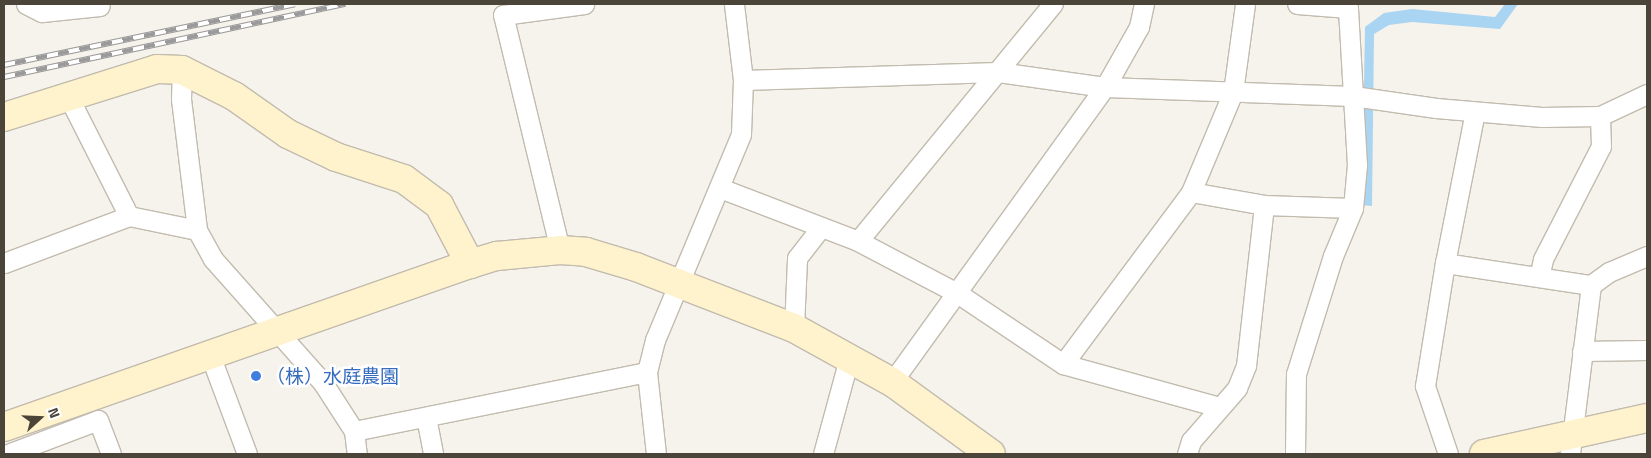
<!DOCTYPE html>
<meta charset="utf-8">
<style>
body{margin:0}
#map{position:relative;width:1651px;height:458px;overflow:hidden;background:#f6f3ec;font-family:"Titillium Web","Noto Sans JP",sans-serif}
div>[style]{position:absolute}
.water>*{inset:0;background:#a9d4f2}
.roads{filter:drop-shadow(1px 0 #c2bbae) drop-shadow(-1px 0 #c2bbae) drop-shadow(0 1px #c2bbae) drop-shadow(0 -1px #c2bbae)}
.street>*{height:19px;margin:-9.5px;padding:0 9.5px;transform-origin:9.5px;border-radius:9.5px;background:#fff}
.secondary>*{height:28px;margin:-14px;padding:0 14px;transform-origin:14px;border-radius:14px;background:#fff3cd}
.rail>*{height:5.5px;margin-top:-2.75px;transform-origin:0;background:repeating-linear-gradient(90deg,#fff 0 11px,#9a9a9a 0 22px);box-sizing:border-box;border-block:1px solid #9a9a9a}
.dots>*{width:14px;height:14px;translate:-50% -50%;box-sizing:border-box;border:2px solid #fff;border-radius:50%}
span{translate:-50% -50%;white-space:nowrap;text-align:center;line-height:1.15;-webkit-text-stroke:5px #fff;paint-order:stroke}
.shop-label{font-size:19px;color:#366cbe}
.left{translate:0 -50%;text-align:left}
.frame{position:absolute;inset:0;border:5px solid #4b4439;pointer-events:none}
.north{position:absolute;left:15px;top:393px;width:50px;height:50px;-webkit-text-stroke:4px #fff;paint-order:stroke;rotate:70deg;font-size:14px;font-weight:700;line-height:20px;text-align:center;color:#4b4439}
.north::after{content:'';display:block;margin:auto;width:18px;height:22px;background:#4b4439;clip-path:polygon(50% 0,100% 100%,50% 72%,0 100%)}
</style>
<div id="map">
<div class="water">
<i style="clip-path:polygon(1505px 4px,1518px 4px,1500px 29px,1412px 22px,1389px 25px,1374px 34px,1372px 206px,1362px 205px,1365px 27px,1384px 13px,1412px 9px,1495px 17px)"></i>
</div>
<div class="roads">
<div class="street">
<i style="left:26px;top:4px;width:18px;rotate:27deg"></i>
<i style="left:42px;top:12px;width:58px;rotate:-5.9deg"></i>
<i style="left:182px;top:70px;width:29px;rotate:92deg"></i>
<i style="left:181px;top:99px;width:132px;rotate:83deg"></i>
<i style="left:197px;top:230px;width:33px;rotate:61deg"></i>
<i style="left:213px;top:259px;width:166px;rotate:48.4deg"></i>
<i style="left:323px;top:383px;width:57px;rotate:57.1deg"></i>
<i style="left:354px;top:431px;width:23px;rotate:83deg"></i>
<i style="left:743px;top:80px;width:255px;rotate:-1.8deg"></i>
<i style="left:998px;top:72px;width:108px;rotate:8deg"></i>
<i style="left:1105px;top:87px;width:248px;rotate:2.1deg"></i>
<i style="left:1353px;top:96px;width:84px;rotate:8.2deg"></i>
<i style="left:1436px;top:108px;width:106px;rotate:4.9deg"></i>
<i style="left:1542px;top:117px;width:58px;rotate:-1deg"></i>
<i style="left:1600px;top:116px;width:52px;rotate:-25.1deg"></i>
<i style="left:67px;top:94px;width:137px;rotate:63.1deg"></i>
<i style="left:129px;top:216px;width:69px;rotate:11.6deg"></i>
<i style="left:720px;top:188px;width:148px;rotate:21deg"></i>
<i style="left:858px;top:241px;width:112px;rotate:27.7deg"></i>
<i style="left:957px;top:293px;width:128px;rotate:33.8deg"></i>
<i style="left:1063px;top:364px;width:162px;rotate:15.4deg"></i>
<i style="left:1191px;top:192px;width:74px;rotate:10.1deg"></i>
<i style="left:1264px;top:205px;width:89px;rotate:1.9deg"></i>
<i style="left:858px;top:241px;width:307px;rotate:-50.6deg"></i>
<i style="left:560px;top:250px;width:242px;rotate:-103.6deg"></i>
<i style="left:503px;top:15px;width:82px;rotate:-7.7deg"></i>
<i style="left:4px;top:263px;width:134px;rotate:-20.6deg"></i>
<i style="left:1445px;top:263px;width:154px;rotate:-78.8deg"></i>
<i style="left:1539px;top:277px;width:18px;rotate:-77deg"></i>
<i style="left:1543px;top:259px;width:127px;rotate:-62.8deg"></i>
<i style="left:1601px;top:146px;width:30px;rotate:-92deg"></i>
<i style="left:1591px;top:285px;width:22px;rotate:-36deg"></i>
<i style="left:1609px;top:272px;width:41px;rotate:-22.8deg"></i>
<i style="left:794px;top:328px;width:70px;rotate:-87.5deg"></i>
<i style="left:797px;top:258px;width:39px;rotate:-52deg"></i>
<i style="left:1582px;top:351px;width:65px;rotate:-0.9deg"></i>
<i style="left:210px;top:355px;width:106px;rotate:69.5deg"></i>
<i style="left:1063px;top:364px;width:214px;rotate:-53.3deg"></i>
<i style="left:1191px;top:192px;width:108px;rotate:-67.2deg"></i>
<i style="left:1233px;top:92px;width:89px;rotate:-82.2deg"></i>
<i style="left:892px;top:382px;width:364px;rotate:-54.2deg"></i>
<i style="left:1105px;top:87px;width:69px;rotate:-60.5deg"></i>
<i style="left:1139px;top:27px;width:24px;rotate:-78deg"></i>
<i style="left:426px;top:417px;width:38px;rotate:79deg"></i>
<i style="left:354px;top:431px;width:299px;rotate:-11.4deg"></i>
<i style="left:8px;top:454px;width:96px;rotate:-20.7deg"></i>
<i style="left:98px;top:420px;width:36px;rotate:69deg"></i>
<i style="left:656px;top:454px;width:82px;rotate:-96.3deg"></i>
<i style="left:647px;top:372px;width:33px;rotate:-76deg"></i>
<i style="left:655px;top:340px;width:223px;rotate:-67.3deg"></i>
<i style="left:741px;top:134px;width:54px;rotate:-87.9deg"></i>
<i style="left:743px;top:80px;width:77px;rotate:-96.8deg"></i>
<i style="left:823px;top:454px;width:99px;rotate:-74.8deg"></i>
<i style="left:1187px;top:454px;width:14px;rotate:-73deg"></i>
<i style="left:1191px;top:441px;width:70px;rotate:-49deg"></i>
<i style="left:1237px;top:388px;width:24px;rotate:-68deg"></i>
<i style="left:1246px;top:366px;width:162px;rotate:-83.6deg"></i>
<i style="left:1295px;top:454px;width:80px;rotate:-89.3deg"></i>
<i style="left:1296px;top:374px;width:124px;rotate:-72.6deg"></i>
<i style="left:1333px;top:256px;width:52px;rotate:-67.4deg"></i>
<i style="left:1353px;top:208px;width:43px;rotate:-84.7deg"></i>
<i style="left:1357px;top:165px;width:157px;rotate:-93.3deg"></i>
<i style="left:1348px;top:8px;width:51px;rotate:-175.5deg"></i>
<i style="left:1448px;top:454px;width:72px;rotate:-108.7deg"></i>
<i style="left:1425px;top:386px;width:125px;rotate:-80.8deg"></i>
<i style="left:1445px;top:263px;width:148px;rotate:8.6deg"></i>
<i style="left:1591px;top:285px;width:170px;rotate:97.1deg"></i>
</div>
<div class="secondary">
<i style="left:4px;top:117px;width:160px;rotate:-17.4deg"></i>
<i style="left:157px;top:69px;width:25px;rotate:2deg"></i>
<i style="left:182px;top:70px;width:58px;rotate:26.6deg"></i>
<i style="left:234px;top:96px;width:66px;rotate:35.1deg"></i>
<i style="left:288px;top:134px;width:53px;rotate:25.6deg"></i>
<i style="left:336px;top:157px;width:71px;rotate:17.9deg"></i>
<i style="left:404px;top:179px;width:44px;rotate:36.6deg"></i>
<i style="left:439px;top:205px;width:67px;rotate:62.3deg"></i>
<i style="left:4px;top:427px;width:494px;rotate:-19.3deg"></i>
<i style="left:470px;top:264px;width:28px;rotate:-17deg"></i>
<i style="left:497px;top:256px;width:63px;rotate:-5.4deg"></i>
<i style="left:560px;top:250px;width:26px;rotate:4deg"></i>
<i style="left:586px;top:252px;width:52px;rotate:16.7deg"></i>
<i style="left:636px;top:267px;width:169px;rotate:21.1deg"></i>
<i style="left:794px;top:328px;width:112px;rotate:28.9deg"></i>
<i style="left:892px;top:382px;width:122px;rotate:36deg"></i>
<i style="left:1484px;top:454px;width:167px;rotate:-12.5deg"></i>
</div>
</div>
<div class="rail">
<i style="left:4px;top:65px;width:297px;rotate:-11.8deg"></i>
<i style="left:4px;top:77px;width:349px;rotate:-12.1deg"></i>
</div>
<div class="dots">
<i style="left:256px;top:376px;background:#3f7fe0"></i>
</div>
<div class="shop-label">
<span class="left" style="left:266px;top:376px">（株）水庭農園</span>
</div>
<div class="frame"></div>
<div class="north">N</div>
</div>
